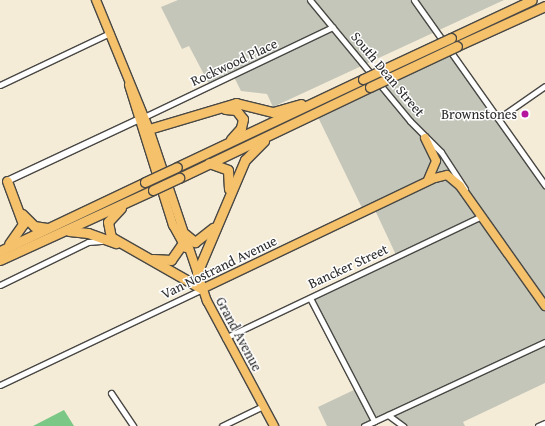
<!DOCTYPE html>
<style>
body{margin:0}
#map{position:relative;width:545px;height:426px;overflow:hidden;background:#f5ecd8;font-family:"Gentium Book Plus",serif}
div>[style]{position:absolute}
.industrial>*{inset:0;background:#c4c6b9}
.green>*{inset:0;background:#7bc785}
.roads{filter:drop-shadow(1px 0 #494845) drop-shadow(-1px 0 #494845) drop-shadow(0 1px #494845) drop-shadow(0 -1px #494845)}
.minor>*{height:5px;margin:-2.5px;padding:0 2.5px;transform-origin:2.5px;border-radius:2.5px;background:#fff}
.tertiary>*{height:6px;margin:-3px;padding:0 3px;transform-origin:3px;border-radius:3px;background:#fff}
.primary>*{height:8px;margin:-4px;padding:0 4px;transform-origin:4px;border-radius:4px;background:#f5c16b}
.trunk>*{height:9px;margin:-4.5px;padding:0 4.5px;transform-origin:4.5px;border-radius:4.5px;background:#f5c16b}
.bridges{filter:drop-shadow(1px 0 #494845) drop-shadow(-1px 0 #494845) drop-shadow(0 1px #494845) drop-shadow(0 -1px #494845)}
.trunk-bridge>*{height:9px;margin:-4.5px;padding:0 4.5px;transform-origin:4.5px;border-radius:4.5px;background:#f5c16b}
.dots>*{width:11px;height:11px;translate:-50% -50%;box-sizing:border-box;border:2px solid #fff;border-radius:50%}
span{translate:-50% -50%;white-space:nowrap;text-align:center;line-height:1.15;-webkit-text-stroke:3px #fff;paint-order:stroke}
.street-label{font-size:14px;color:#2b2b2b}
.poi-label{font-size:14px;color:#2b2b2b}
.right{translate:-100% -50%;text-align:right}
</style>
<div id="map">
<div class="industrial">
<i style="clip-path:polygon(178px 0,504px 0,273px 107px,267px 94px,241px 91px,233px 75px,209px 84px,189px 46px,182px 49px,161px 7px)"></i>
<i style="clip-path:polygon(449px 50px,545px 185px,545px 383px,463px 422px,465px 426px,403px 426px,388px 415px,364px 426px,327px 426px,318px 407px,358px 388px,310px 298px,397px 257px,374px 208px,364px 212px,316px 113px)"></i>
</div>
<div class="green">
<i style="clip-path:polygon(64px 410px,74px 426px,33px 426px)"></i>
</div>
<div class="roads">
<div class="minor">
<i style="left:310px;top:0;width:157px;rotate:50.4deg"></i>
<i style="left:410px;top:121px;width:44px;rotate:45deg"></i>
<i style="left:441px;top:152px;width:44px;rotate:57deg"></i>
<i style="left:414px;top:0;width:227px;rotate:54.7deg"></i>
<i style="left:0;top:85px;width:122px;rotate:-25.3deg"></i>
<i style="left:144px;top:117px;width:209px;rotate:-25.5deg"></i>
<i style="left:499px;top:118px;width:56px;rotate:-34.8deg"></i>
<i style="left:0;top:285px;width:98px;rotate:-26deg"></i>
<i style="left:88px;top:242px;width:13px;rotate:-4deg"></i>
<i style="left:310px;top:298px;width:139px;rotate:62.5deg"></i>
<i style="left:225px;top:338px;width:284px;rotate:-25.4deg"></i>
<i style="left:0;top:385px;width:224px;rotate:-25.4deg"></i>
<i style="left:111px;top:393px;width:40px;rotate:56deg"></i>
<i style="left:388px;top:415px;width:19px;rotate:36deg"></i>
<i style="left:222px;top:426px;width:46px;rotate:-26deg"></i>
<i style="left:364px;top:426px;width:200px;rotate:-24.9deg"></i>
<i style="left:538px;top:426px;width:8px;rotate:-23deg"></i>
</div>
<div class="tertiary">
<i style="left:7px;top:181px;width:144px;rotate:-25.1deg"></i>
</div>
<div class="primary">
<i style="left:96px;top:0;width:139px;rotate:67.7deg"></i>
<i style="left:149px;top:129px;width:182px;rotate:71.4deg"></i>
<i style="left:207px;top:301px;width:142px;rotate:61.8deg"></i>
<i style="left:129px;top:85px;width:147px;rotate:72.6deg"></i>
<i style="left:173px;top:225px;width:26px;rotate:61deg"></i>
<i style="left:425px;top:138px;width:25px;rotate:64deg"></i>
<i style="left:436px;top:161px;width:21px;rotate:113deg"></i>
<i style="left:202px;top:289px;width:258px;rotate:-25.5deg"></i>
<i style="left:435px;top:178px;width:12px;rotate:-14deg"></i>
<i style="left:447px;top:175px;width:17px;rotate:40deg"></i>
<i style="left:460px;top:186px;width:147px;rotate:54.7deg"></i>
</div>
<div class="trunk">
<i style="left:451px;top:38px;width:89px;rotate:-25.1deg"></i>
<i style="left:457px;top:46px;width:97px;rotate:-24.4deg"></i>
<i style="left:225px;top:109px;width:11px;rotate:5deg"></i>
<i style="left:236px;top:110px;width:11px;rotate:52deg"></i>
<i style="left:243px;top:119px;width:9px;rotate:103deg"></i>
<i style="left:241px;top:128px;width:15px;rotate:132deg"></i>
<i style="left:149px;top:129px;width:91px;rotate:-16.6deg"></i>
<i style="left:236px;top:103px;width:38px;rotate:14deg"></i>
<i style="left:273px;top:112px;width:29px;rotate:-16deg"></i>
<i style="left:209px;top:163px;width:20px;rotate:20deg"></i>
<i style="left:228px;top:170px;width:19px;rotate:87deg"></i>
<i style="left:177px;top:167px;width:206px;rotate:-25.3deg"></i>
<i style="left:179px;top:178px;width:212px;rotate:-25.5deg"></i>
<i style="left:7px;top:181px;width:46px;rotate:69.6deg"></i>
<i style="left:23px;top:224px;width:24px;rotate:125deg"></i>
<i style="left:121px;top:208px;width:19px;rotate:133deg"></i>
<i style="left:108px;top:222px;width:15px;rotate:79deg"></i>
<i style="left:111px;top:237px;width:105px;rotate:29.7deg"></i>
<i style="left:22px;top:214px;width:17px;rotate:45deg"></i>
<i style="left:34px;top:226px;width:13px;rotate:9deg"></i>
<i style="left:69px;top:231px;width:19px;rotate:6deg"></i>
<i style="left:88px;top:233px;width:30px;rotate:20deg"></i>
<i style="left:185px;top:234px;width:13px;rotate:39deg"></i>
<i style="left:195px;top:242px;width:23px;rotate:-38deg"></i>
<i style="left:0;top:251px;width:161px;rotate:-25.4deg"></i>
<i style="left:153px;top:259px;width:18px;rotate:3deg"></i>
<i style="left:171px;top:260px;width:19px;rotate:-55deg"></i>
<i style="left:0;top:260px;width:168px;rotate:-24.6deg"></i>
<i style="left:197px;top:273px;width:123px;rotate:-67deg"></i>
<i style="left:245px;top:160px;width:27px;rotate:-45deg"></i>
</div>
</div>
<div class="bridges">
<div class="trunk-bridge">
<i style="left:363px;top:79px;width:97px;rotate:-25deg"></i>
<i style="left:370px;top:87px;width:96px;rotate:-25.2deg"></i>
<i style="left:145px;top:182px;width:35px;rotate:-25deg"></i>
<i style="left:153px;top:190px;width:29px;rotate:-25deg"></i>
</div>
</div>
<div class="dots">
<i style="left:525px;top:114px;background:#b5179e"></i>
</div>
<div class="street-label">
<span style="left:234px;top:62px;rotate:-25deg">Rockwood Place</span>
<span style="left:388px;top:74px;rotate:50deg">South Dean Street</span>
<span style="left:348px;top:266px;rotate:-25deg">Bancker Street</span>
<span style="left:219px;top:267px;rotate:-26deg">Van Nostrand Avenue</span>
<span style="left:239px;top:334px;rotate:62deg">Grand Avenue</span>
</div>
<div class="poi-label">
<span class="right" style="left:517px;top:114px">Brownstones</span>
</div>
</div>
